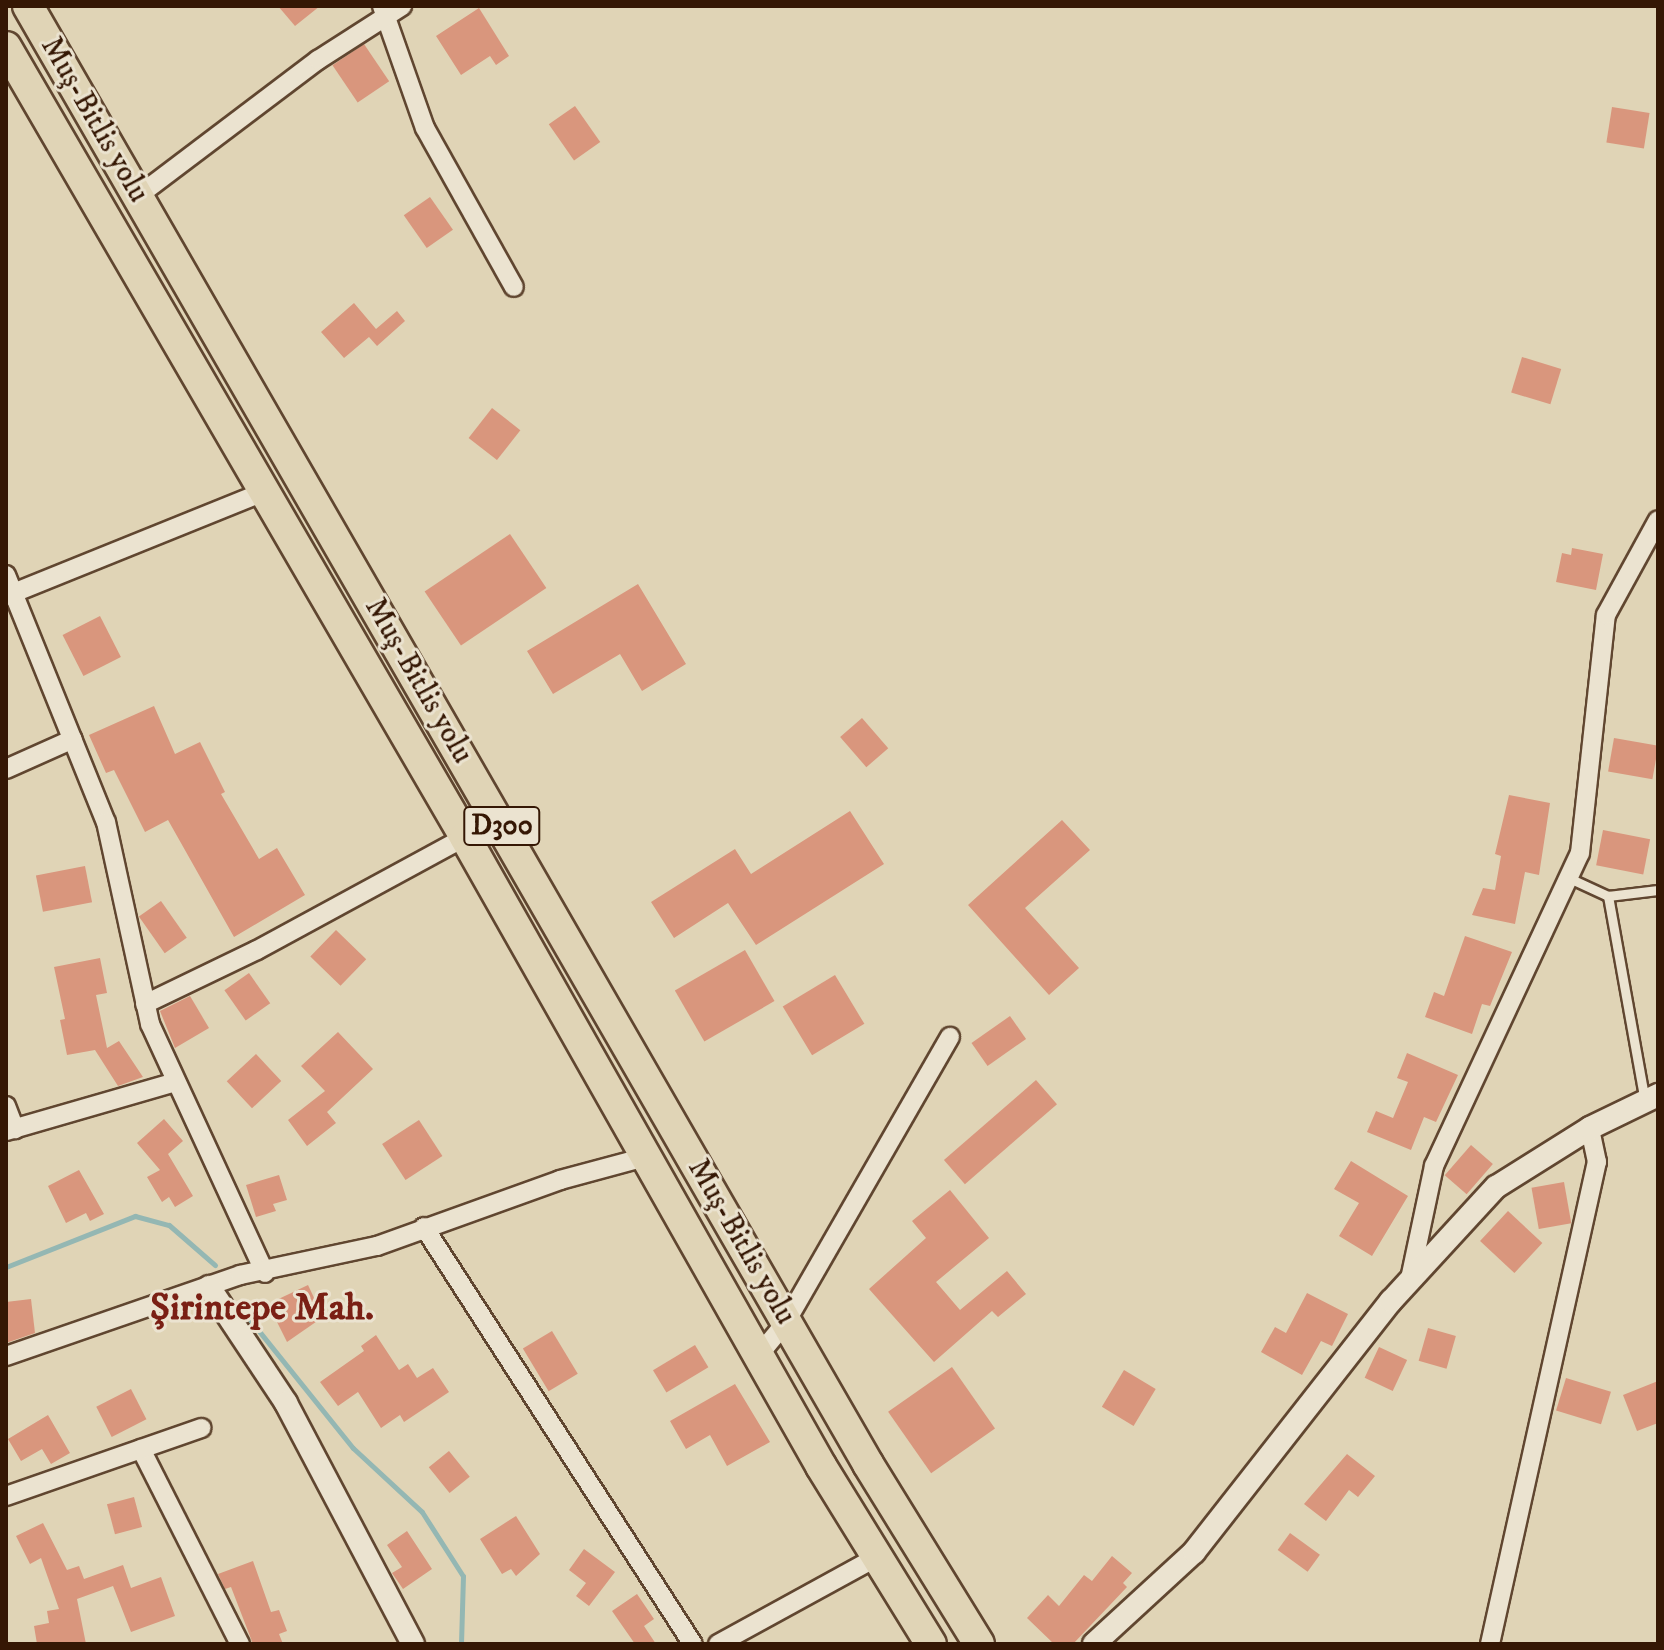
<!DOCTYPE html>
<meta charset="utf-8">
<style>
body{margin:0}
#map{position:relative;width:1664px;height:1650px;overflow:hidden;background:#e0d4b6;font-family:"IM FELL DW Pica",serif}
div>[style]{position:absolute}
.stream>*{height:5px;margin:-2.5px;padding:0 2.5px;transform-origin:2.5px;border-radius:2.5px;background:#94b7b3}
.building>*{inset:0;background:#d9967d;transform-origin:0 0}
.roads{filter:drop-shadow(2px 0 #604630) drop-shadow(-2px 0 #604630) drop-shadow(0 2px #604630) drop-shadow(0 -2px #604630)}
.service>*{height:9px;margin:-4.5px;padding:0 4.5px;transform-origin:4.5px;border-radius:4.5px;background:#ebe3d0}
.minor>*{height:18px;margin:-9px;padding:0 9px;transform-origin:9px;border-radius:9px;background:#ebe3d0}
.tertiary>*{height:22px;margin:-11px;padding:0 11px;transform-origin:11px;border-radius:11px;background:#ebe3d0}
.trunk>*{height:30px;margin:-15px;padding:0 15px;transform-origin:15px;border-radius:15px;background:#e0d4b6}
span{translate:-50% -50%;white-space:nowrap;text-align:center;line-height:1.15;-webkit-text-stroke:6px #ebe3d0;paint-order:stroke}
.shield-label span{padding:2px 6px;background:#ebe3d0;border:2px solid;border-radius:6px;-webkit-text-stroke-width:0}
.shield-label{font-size:28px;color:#351704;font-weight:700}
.street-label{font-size:30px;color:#351704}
.district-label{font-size:38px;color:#7a1f14;font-weight:700}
.frame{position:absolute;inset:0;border:8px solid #351704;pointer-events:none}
</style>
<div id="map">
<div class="stream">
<i style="left:6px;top:1267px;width:139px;rotate:-21.6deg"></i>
<i style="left:135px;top:1216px;width:35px;rotate:15deg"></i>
<i style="left:169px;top:1225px;width:61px;rotate:41deg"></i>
<i style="left:242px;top:1310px;width:177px;rotate:51.2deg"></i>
<i style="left:353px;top:1448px;width:94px;rotate:42.8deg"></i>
<i style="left:422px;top:1512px;width:76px;rotate:57.4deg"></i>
<i style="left:463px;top:1576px;width:68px;rotate:91.7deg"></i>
</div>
<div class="building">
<i style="clip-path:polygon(278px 6px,320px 6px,295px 26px)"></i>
<i style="clip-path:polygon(479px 8px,509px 56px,496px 65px,490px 56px,461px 75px,436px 36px)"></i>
<i style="left:364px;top:44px;width:45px;height:38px;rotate:56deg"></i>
<i style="left:575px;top:106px;width:44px;height:32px;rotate:55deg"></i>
<i style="left:1612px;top:107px;width:38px;height:36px;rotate:9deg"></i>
<i style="left:430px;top:197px;width:40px;height:32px;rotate:55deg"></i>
<i style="clip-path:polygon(354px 303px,376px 329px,397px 311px,405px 321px,377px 346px,369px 337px,344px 358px,321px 332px)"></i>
<i style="left:1522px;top:357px;width:41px;height:37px;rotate:17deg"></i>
<i style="left:492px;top:408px;width:36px;height:38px;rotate:38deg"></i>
<i style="left:510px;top:534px;width:65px;height:103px;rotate:56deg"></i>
<i style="clip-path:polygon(1572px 548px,1603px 554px,1596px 590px,1556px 582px,1562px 553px,1571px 555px)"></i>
<i style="clip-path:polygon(638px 584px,686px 664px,642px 691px,620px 654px,553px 694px,527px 651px)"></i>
<i style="left:100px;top:616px;width:46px;height:42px;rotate:63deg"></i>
<i style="clip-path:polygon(154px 706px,175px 754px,200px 742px,225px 792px,221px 794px,259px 859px,277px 848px,305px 895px,234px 937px,168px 820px,145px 832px,114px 770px,106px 773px,89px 735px)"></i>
<i style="left:862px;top:718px;width:40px;height:29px;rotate:49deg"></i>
<i style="left:1614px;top:738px;width:45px;height:34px;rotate:10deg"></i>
<i style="clip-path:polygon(1509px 795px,1550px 803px,1539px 875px,1525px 872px,1515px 924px,1472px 915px,1483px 888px,1495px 890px,1501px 856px,1495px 854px)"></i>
<i style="clip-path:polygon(850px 811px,884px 864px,756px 945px,728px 903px,674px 938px,651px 902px,735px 849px,751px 874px)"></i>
<i style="clip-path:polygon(1062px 820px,1090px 850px,1025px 908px,1079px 968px,1049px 995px,968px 905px)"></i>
<i style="left:1603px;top:830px;width:48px;height:36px;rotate:11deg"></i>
<i style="left:85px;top:866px;width:37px;height:50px;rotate:79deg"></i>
<i style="left:161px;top:901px;width:45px;height:27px;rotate:55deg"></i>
<i style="left:336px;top:930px;width:42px;height:37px;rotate:44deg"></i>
<i style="clip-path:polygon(1465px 936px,1512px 952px,1490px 1006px,1482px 1004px,1472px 1034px,1425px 1017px,1434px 992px,1444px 996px)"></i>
<i style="left:745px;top:950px;width:59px;height:81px;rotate:60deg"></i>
<i style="clip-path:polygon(100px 958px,107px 993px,96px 995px,107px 1048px,119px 1041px,143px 1077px,118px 1086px,95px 1050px,67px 1055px,60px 1020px,65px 1019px,54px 967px)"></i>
<i style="left:249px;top:973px;width:37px;height:30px;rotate:55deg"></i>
<i style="left:835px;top:975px;width:57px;height:61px;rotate:59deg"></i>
<i style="clip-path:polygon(190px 996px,209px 1028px,175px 1048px,160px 1011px)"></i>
<i style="left:1010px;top:1016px;width:28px;height:47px;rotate:55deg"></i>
<i style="clip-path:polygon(338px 1032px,373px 1069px,327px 1112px,336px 1123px,307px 1146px,288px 1120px,325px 1091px,301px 1066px)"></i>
<i style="clip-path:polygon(1407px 1053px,1458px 1075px,1436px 1122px,1424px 1117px,1411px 1150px,1367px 1132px,1376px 1111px,1393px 1118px,1408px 1082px,1397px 1078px)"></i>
<i style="left:256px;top:1054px;width:37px;height:40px;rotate:47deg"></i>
<i style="left:1036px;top:1080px;width:32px;height:122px;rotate:49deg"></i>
<i style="clip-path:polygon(164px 1119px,183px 1141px,168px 1154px,193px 1196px,175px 1207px,169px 1197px,162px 1202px,147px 1177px,160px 1170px,137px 1143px)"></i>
<i style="left:419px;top:1120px;width:43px;height:44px;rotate:57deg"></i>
<i style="left:1471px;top:1145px;width:29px;height:40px;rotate:41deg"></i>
<i style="clip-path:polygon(1351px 1161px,1408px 1196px,1372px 1256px,1339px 1236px,1359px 1203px,1334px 1189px)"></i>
<i style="clip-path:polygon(79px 1170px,104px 1214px,90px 1221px,86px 1213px,66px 1223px,48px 1186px)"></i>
<i style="clip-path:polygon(279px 1175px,287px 1200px,273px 1204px,276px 1211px,256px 1217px,246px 1185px)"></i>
<i style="left:1564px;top:1182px;width:42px;height:33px;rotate:80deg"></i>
<i style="clip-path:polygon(950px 1190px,989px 1238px,936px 1282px,960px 1310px,1007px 1271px,1026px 1294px,998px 1317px,992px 1311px,934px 1362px,869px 1289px,926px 1238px,912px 1221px)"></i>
<i style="left:1508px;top:1211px;width:47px;height:41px;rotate:43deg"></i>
<i style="clip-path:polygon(308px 1285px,323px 1317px,287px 1342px,268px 1304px)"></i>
<i style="clip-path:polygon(1307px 1293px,1348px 1314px,1332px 1346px,1321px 1341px,1302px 1375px,1261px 1352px,1275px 1327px,1286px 1333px)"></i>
<i style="clip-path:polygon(31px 1299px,35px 1333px,6px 1343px,6px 1302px)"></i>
<i style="left:1428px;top:1328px;width:29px;height:34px;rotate:16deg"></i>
<i style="left:552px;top:1331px;width:50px;height:34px;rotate:59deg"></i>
<i style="clip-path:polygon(376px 1335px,399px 1370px,408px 1364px,417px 1378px,433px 1368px,449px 1392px,404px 1422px,400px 1415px,381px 1428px,358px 1392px,338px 1406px,320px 1382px,364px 1351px,361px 1346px)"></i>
<i style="left:695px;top:1345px;width:26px;height:49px;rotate:59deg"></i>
<i style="left:1379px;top:1347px;width:31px;height:34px;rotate:25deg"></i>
<i style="left:952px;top:1367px;width:75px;height:78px;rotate:55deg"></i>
<i style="left:1124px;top:1370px;width:37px;height:43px;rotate:31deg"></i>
<i style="left:1566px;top:1378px;width:47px;height:34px;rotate:17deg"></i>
<i style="clip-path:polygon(1658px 1381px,1658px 1423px,1637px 1431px,1623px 1395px)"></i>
<i style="clip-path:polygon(735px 1384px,770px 1442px,727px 1466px,710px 1435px,686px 1449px,670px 1421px)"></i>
<i style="left:131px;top:1389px;width:34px;height:39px;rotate:63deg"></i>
<i style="clip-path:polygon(48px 1415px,70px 1453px,51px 1464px,42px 1449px,21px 1461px,8px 1439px)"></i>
<i style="left:449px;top:1451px;width:33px;height:26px;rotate:51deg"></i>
<i style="clip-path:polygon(1347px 1454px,1375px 1476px,1358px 1497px,1349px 1490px,1326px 1521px,1304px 1504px)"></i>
<i style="left:134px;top:1497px;width:31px;height:28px;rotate:75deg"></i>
<i style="clip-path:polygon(516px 1516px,540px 1554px,516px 1576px,511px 1569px,502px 1574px,480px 1539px)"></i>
<i style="clip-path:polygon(43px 1523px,67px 1570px,79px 1566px,84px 1579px,123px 1565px,131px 1588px,161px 1577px,175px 1616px,131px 1632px,113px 1586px,77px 1599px,86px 1644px,37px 1644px,34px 1626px,49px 1623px,47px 1611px,59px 1609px,41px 1558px,30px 1564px,16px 1536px)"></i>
<i style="clip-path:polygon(407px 1531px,432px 1569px,403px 1589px,392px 1573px,402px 1567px,387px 1545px)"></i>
<i style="left:1290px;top:1533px;width:37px;height:21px;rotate:36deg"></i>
<i style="clip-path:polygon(584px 1549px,615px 1572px,589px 1606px,576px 1596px,586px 1583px,569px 1570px)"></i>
<i style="clip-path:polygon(1112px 1556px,1132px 1573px,1123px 1583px,1127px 1587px,1073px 1644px,1054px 1644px,1027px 1618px,1048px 1595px,1059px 1606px,1084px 1575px,1092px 1581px)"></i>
<i style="clip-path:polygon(253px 1561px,271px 1612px,279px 1610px,287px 1631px,279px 1634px,283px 1644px,253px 1644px,231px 1587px,225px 1589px,218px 1574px)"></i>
<i style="clip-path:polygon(637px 1594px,654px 1619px,644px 1626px,656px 1644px,635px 1644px,612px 1611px)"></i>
</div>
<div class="roads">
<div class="service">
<i style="left:1569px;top:878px;width:43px;rotate:24.8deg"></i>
<i style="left:1608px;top:896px;width:50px;rotate:-6.8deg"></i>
<i style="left:1608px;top:896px;width:208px;rotate:79.8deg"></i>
</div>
<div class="minor">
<i style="left:382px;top:6px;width:129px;rotate:70.6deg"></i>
<i style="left:425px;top:128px;width:182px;rotate:60.8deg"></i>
<i style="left:138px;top:196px;width:226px;rotate:-37.1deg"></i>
<i style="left:318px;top:60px;width:100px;rotate:-32.7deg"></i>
<i style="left:6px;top:575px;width:266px;rotate:68deg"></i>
<i style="left:106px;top:822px;width:207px;rotate:77.7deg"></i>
<i style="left:150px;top:1024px;width:274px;rotate:65.2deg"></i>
<i style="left:6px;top:596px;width:277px;rotate:-22deg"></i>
<i style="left:6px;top:769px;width:73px;rotate:-24.1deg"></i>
<i style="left:145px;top:1004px;width:124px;rotate:-25.7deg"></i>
<i style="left:257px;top:950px;width:237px;rotate:-28.5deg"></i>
<i style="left:6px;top:1106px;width:25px;rotate:69deg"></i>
<i style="left:6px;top:1131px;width:177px;rotate:-16.1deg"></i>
<i style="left:424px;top:1227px;width:496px;rotate:57.2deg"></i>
<i style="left:1410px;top:1279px;width:116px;rotate:-78deg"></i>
<i style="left:1434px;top:1166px;width:345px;rotate:-65deg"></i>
<i style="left:1580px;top:853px;width:239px;rotate:-83.8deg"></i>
<i style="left:1606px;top:615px;width:108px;rotate:-61.3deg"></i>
<i style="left:6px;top:1356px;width:248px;rotate:-19.1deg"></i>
<i style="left:240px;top:1275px;width:140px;rotate:-12deg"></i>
<i style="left:377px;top:1246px;width:195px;rotate:-19.8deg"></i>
<i style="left:560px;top:1180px;width:88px;rotate:-15.1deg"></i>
<i style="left:758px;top:1356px;width:44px;rotate:-50.5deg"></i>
<i style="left:786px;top:1322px;width:329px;rotate:-60.1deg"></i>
<i style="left:141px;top:1449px;width:219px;rotate:63.1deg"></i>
<i style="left:6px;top:1496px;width:207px;rotate:-19.2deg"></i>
<i style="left:718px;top:1644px;width:181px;rotate:-28.7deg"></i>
<i style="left:1490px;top:1644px;width:494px;rotate:-77.5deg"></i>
<i style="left:1597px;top:1162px;width:35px;rotate:-102deg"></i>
</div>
<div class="tertiary">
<i style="left:209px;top:1287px;width:139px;rotate:56.4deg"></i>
<i style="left:286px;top:1403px;width:272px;rotate:62.2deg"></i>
<i style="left:1094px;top:1644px;width:136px;rotate:-42.6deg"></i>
<i style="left:1194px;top:1552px;width:319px;rotate:-51.9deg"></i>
<i style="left:1391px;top:1301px;width:155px;rotate:-47.4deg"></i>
<i style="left:1496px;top:1187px;width:111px;rotate:-32.1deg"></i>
<i style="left:1590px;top:1128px;width:76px;rotate:-25.9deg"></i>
</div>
<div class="trunk">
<i style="left:28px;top:6px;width:1683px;rotate:60.05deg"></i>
<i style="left:868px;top:1464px;width:211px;rotate:58.3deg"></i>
<i style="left:6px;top:47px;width:914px;rotate:59.84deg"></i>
<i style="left:465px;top:837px;width:723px;rotate:60.49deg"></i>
<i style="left:821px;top:1466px;width:209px;rotate:58.3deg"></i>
</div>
</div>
<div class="shield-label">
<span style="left:502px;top:826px">D300</span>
</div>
<div class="street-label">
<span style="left:94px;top:120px;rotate:60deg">Muş-Bitlis yolu</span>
<span style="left:418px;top:681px;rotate:60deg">Muş-Bitlis yolu</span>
<span style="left:741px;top:1242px;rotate:60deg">Muş-Bitlis yolu</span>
</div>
<div class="district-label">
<span style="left:262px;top:1309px">Şirintepe Mah.</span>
</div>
<div class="frame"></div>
</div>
